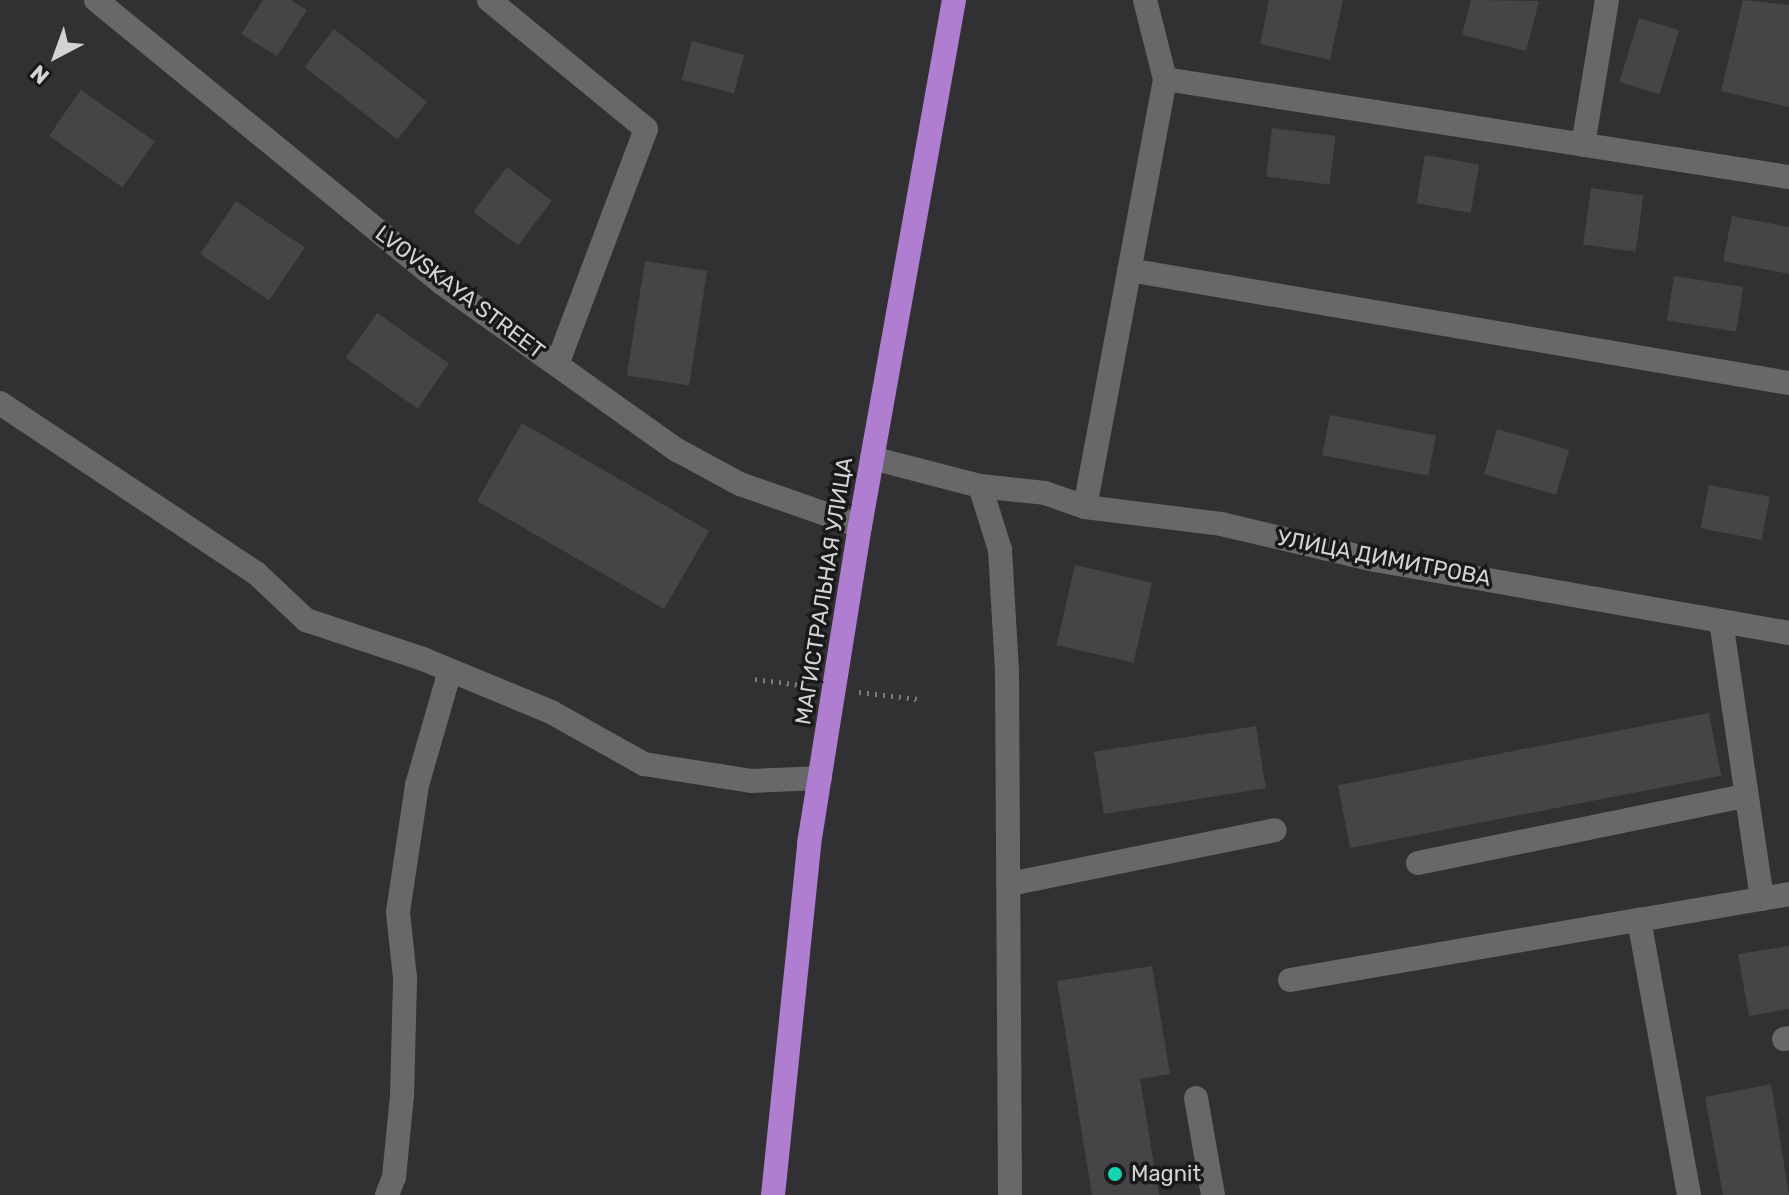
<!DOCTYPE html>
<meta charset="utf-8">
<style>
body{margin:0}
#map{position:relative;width:1789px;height:1195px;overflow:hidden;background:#313033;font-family:Rubik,sans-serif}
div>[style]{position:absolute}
.building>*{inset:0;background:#464447;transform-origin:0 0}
.path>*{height:5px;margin-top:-2.5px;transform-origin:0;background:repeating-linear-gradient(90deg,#7b7a7d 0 2px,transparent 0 8px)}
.minor>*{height:24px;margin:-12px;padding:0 12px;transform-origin:12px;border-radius:12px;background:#68676a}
.highway>*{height:24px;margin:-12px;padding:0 12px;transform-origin:12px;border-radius:12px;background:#af7ed0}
.dots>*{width:22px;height:22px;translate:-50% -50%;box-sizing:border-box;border:4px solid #19181a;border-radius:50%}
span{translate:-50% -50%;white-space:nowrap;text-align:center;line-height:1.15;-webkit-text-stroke:7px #19181a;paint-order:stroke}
.street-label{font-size:22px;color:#d3d2d4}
.poi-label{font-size:22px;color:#d3d2d4}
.left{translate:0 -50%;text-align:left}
.north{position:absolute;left:16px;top:16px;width:80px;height:80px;-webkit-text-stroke:6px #19181a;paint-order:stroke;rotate:221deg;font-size:22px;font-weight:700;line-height:32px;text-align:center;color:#d3d2d4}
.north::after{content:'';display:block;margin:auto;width:28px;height:36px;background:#d3d2d4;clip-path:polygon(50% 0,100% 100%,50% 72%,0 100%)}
</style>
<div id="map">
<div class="building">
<i style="clip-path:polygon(263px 0,291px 0,307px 10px,277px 56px,241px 34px)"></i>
<i style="clip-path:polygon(1269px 0,1343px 0,1330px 60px,1260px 44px)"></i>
<i style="clip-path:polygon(1471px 0,1539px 1px,1526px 51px,1462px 35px)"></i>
<i style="clip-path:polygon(1743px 0,1789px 5px,1789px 107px,1721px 91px)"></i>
<i style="left:1639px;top:18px;width:42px;height:67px;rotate:17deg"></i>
<i style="left:334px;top:29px;width:118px;height:48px;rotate:38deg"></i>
<i style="left:692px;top:41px;width:54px;height:40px;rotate:15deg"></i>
<i style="left:81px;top:90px;width:90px;height:56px;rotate:35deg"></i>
<i style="left:1272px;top:128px;width:64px;height:49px;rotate:7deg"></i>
<i style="left:1425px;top:155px;width:55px;height:49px;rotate:10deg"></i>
<i style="left:507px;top:167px;width:56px;height:56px;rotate:37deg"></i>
<i style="left:1591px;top:188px;width:53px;height:57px;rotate:8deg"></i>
<i style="left:236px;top:201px;width:83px;height:64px;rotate:34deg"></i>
<i style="clip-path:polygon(1732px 216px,1789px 227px,1789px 274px,1723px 261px)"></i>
<i style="left:645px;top:261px;width:63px;height:116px;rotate:9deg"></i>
<i style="left:1674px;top:276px;width:70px;height:45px;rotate:9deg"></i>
<i style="left:377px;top:313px;width:88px;height:55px;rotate:35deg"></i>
<i style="left:1330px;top:415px;width:108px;height:41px;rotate:11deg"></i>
<i style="left:522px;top:423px;width:216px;height:90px;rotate:30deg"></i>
<i style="left:1497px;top:429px;width:75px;height:47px;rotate:16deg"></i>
<i style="left:1709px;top:485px;width:62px;height:44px;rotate:11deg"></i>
<i style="left:1075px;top:565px;width:79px;height:82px;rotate:13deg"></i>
<i style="left:1709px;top:713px;width:64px;height:378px;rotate:79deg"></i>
<i style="left:1256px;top:726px;width:63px;height:164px;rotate:81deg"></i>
<i style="clip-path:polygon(1789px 946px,1789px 1009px,1749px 1016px,1738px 954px)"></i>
<i style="clip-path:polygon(1152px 966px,1170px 1074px,1140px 1079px,1159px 1195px,1092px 1195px,1057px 981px)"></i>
<i style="clip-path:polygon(1771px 1084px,1789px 1195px,1723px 1195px,1705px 1097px)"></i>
</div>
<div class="path">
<i style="left:755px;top:679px;width:55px;rotate:7.3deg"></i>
<i style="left:859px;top:692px;width:59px;rotate:6.8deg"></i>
</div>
<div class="minor">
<i style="left:96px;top:0;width:448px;rotate:39.3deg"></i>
<i style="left:443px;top:284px;width:287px;rotate:35.4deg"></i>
<i style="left:677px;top:450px;width:72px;rotate:28.4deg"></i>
<i style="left:740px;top:484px;width:127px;rotate:19.3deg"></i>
<i style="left:489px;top:0;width:203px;rotate:39.4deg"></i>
<i style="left:646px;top:129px;width:252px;rotate:110.7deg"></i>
<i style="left:1145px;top:0;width:81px;rotate:75.8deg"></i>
<i style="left:1583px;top:145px;width:147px;rotate:-80.6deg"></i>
<i style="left:1129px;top:270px;width:670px;rotate:9.72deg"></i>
<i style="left:0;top:403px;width:307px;rotate:33.6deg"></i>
<i style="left:256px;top:573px;width:69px;rotate:43.2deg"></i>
<i style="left:306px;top:620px;width:123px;rotate:18.4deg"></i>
<i style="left:423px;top:659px;width:139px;rotate:22.5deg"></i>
<i style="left:551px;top:712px;width:107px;rotate:29.2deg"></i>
<i style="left:644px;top:764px;width:108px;rotate:9deg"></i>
<i style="left:751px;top:781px;width:69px;rotate:-2.5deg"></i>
<i style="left:872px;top:458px;width:112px;rotate:14.5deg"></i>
<i style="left:980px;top:486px;width:67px;rotate:72.6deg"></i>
<i style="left:1000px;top:550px;width:123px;rotate:86.7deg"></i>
<i style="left:1007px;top:673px;width:522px;rotate:89.67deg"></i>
<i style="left:980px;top:486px;width:65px;rotate:6.1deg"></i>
<i style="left:1045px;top:493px;width:42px;rotate:19.3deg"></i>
<i style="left:1085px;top:507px;width:137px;rotate:7.1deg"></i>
<i style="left:1221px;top:524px;width:158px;rotate:13.2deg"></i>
<i style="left:1375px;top:560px;width:420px;rotate:10deg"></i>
<i style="left:1085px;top:507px;width:435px;rotate:-79.4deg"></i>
<i style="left:1165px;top:79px;width:632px;rotate:8.93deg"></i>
<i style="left:1721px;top:621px;width:281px;rotate:81.6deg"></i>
<i style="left:1418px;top:863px;width:333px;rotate:-11.6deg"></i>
<i style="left:1010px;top:884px;width:270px;rotate:-11.5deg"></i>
<i style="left:1290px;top:980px;width:354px;rotate:-9.8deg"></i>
<i style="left:1784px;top:1039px;width:5px;rotate:-11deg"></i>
<i style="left:1196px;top:1098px;width:98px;rotate:80.1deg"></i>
<i style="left:387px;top:1195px;width:19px;rotate:-69deg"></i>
<i style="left:394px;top:1177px;width:81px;rotate:-84.4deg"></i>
<i style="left:402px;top:1096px;width:118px;rotate:-88.5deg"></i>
<i style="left:405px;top:978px;width:66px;rotate:-96.1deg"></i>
<i style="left:398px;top:912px;width:128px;rotate:-81.5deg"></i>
<i style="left:417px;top:785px;width:119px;rotate:-73.9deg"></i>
<i style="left:1689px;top:1195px;width:280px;rotate:-100.3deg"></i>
<i style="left:1639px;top:920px;width:152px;rotate:-9.8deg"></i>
</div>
<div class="highway">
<i style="left:773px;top:1195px;width:353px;rotate:-84.1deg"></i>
<i style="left:809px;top:844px;width:322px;rotate:-80.9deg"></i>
<i style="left:860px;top:526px;width:534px;rotate:-79.87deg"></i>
</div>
<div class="dots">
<i style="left:1115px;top:1174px;background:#16d5b3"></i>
</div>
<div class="street-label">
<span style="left:460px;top:292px;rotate:37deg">LVOVSKAYA STREET</span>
<span style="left:1384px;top:558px;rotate:11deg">УЛИЦА ДИМИТРОВА</span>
<span style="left:824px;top:591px;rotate:-81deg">МАГИСТРАЛЬНАЯ УЛИЦА</span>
</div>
<div class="poi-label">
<span class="left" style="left:1131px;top:1174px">Magnit</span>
</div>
<div class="north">N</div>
</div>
